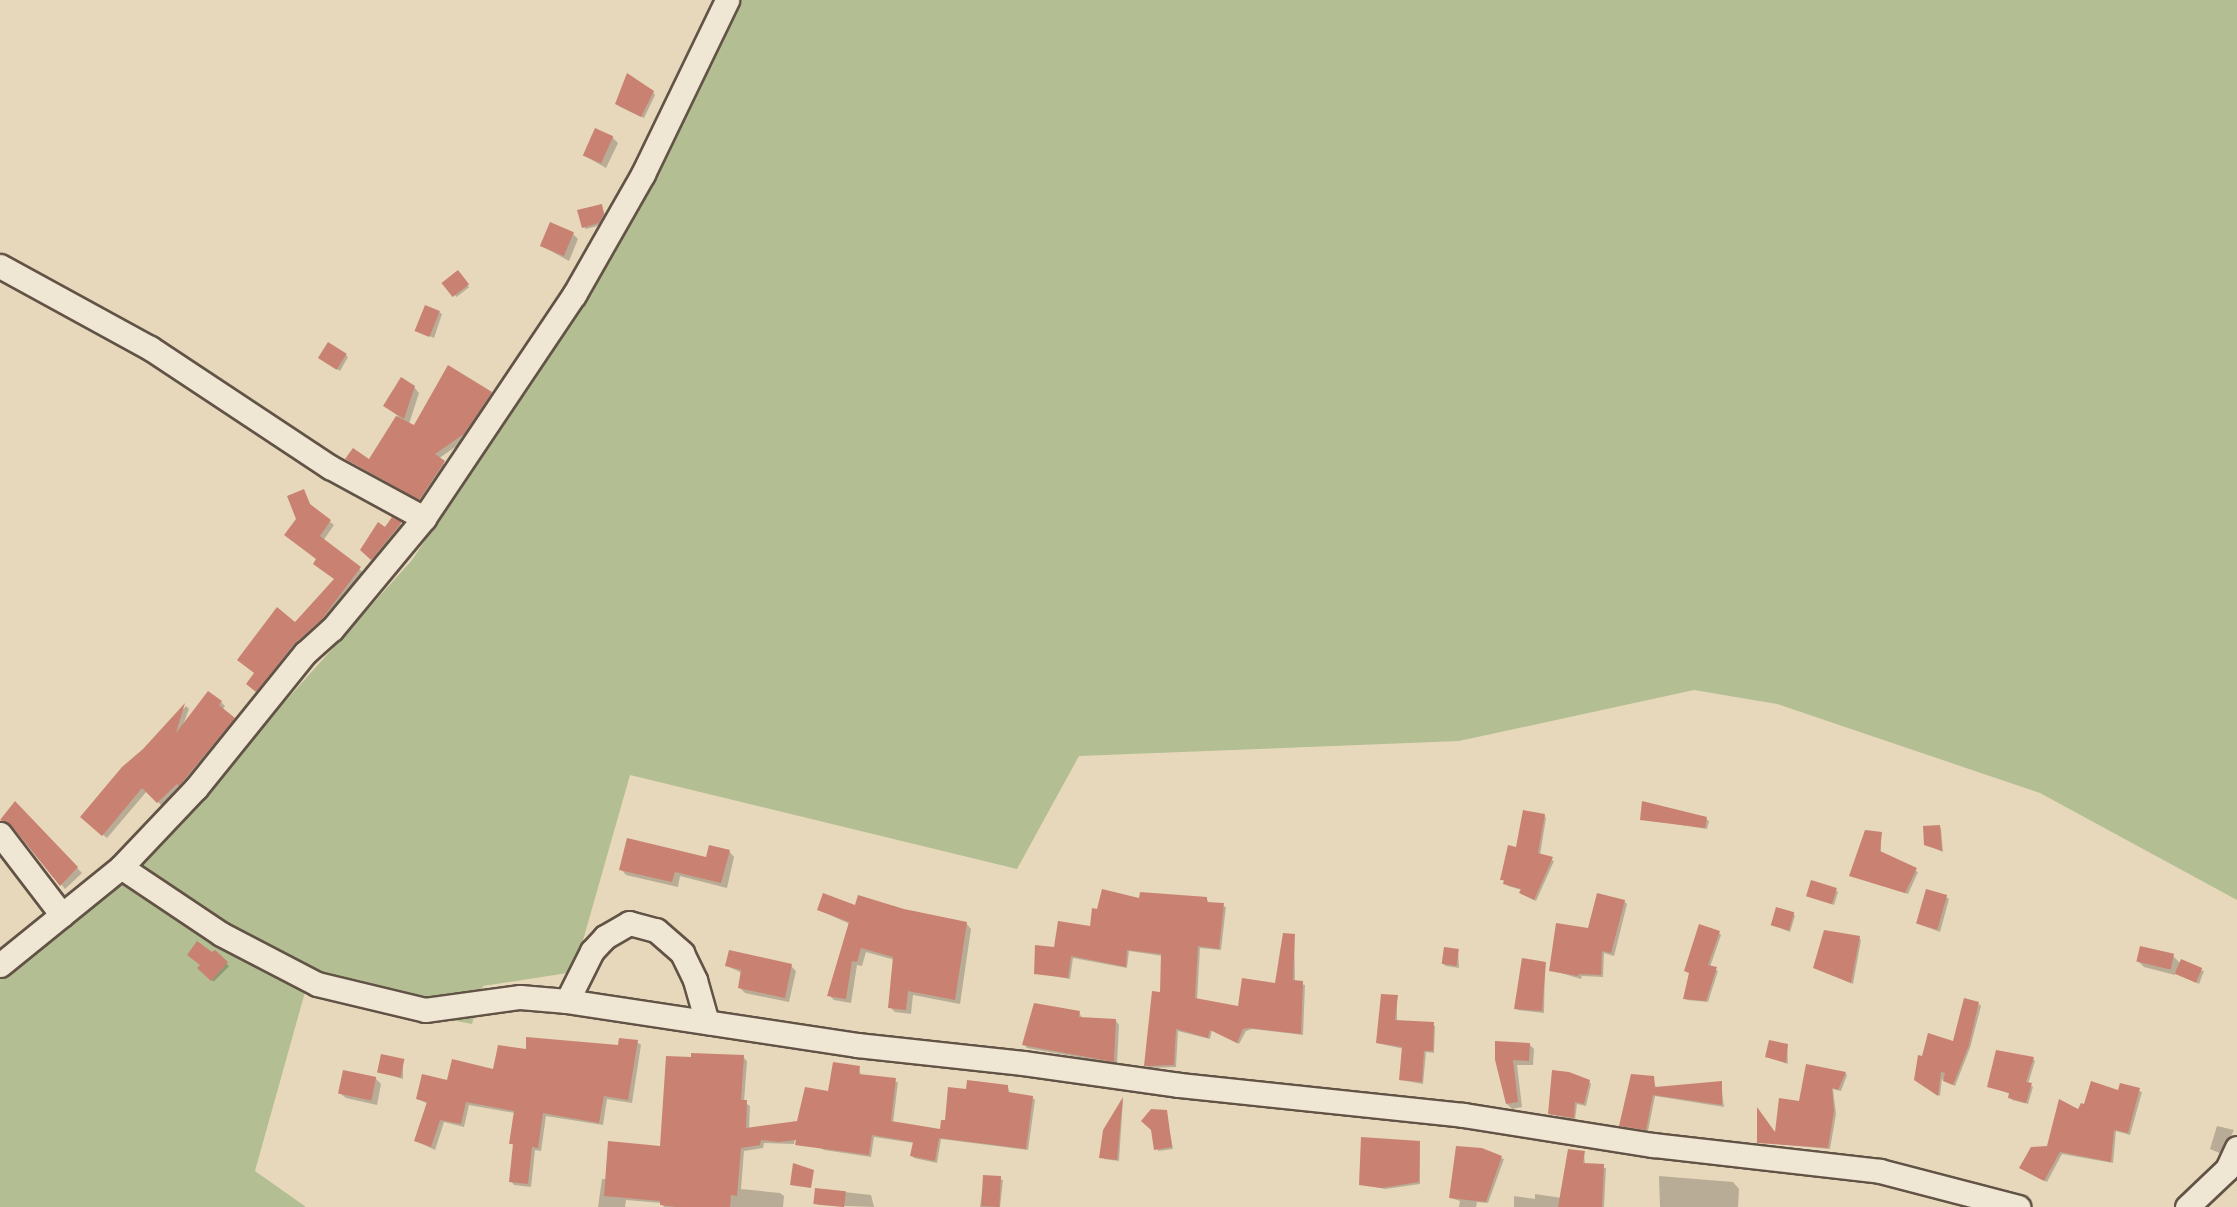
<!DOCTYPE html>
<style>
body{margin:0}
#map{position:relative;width:2237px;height:1207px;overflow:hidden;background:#e7d8bc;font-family:"Libre Caslon Text",serif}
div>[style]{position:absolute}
.green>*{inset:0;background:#b3bf92}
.shadow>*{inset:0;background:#0003;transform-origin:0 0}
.building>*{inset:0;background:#c98272;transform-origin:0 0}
.roads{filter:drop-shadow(2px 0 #625346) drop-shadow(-2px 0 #625346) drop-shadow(0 2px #625346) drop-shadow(0 -2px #625346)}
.minor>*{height:23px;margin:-11.5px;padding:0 11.5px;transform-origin:11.5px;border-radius:11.5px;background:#efe6d3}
span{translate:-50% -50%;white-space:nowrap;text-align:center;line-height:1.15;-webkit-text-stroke:5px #efe6d3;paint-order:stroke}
</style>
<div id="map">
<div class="green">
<i style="clip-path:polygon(734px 0,2237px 0,2237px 900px,2040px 793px,1777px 704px,1694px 690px,1459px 741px,1079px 756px,1017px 869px,630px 775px,574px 972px,483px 986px,472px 1024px,305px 992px,255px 1171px,306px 1207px,0 1207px,0 973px,172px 820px,245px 746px,412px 560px,605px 269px,684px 115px)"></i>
</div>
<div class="shadow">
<i style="clip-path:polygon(653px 92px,655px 95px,644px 118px,619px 106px)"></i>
<i style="clip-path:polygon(612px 137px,618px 143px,606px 168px,585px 156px)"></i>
<i style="clip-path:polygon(601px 206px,606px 217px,601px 225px,586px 229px,584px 227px)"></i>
<i style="clip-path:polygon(573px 234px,578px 239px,569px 261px,542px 246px)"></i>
<i style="left:458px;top:273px;width:18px;height:16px;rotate:52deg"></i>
<i style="clip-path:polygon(439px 312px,442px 314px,434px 338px,418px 331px)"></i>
<i style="clip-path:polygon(346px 355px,348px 357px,340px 371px,322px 360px)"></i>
<i style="clip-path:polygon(414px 387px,419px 393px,409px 424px,415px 427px,491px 393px,495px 397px,468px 438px,438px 459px,448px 467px,424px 503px,347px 459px,369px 461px,398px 416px,385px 406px)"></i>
<i style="clip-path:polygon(303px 491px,312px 508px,334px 525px,323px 541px,363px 572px,326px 623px,260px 694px,252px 688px,295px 625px,335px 579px,318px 560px,298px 519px)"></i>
<i style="clip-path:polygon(393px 519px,403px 526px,374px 561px,362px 550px)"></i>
<i style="clip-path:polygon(221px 702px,225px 706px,222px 710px,238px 723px,183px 789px,162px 806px,147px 791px,107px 838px,86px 821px,186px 706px,189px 709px,183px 725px)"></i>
<i style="clip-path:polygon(15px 803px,82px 873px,65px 889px,16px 829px,2px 820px)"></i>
<i style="clip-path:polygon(1544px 815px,1546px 818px,1540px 855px,1554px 861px,1536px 901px,1524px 895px,1522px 890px,1508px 886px,1502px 879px,1518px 849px)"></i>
<i style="clip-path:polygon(1642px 819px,1706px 819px,1709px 821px,1707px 829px)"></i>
<i style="clip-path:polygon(1939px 826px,1941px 829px,1943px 852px,1926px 844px)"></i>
<i style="clip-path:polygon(1881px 833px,1881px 854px,1918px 872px,1908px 894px,1851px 876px)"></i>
<i style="clip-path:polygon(729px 851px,734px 857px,727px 888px,680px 876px,678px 887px,626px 875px,621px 869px,708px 859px)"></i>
<i style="clip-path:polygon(1836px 890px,1838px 892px,1834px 905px,1808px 896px)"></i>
<i style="clip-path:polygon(1946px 897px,1949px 899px,1940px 932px,1921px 925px,1919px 923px)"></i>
<i style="clip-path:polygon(1207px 899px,1209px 903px,1226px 907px,1221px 950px,1200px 948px,1197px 1001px,1240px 1008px,1277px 985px,1294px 935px,1295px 982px,1305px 985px,1303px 1035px,1252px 1029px,1246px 1031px,1239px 1044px,1212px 1030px,1210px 1039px,1178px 1031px,1176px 1067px,1148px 1068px,1146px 1065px,1162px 994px,1163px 956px,1129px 951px,1127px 968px,1073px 958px,1070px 979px,1036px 973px,1056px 949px,1141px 900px)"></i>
<i style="clip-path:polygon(1624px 901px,1627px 904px,1614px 956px,1604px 953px,1603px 977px,1582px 976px,1581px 979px,1551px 970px,1589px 930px)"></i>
<i style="clip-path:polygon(856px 907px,904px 911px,966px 923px,971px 929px,960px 1004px,913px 995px,911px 1014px,895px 1012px,890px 1007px,895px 960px,866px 952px,862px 966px,857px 965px,851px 1003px,834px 1000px,829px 995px,850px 924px,819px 910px)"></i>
<i style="clip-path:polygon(1793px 914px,1795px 916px,1790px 932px,1772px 925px)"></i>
<i style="clip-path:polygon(1719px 933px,1721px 935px,1710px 967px,1718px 971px,1708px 1002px,1687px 1000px,1685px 998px,1691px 974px,1686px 971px)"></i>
<i style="clip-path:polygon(1859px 938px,1861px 940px,1853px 984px,1815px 968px)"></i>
<i style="clip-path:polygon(1458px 951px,1459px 968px,1446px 966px,1443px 964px)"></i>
<i style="left:215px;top:952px;width:20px;height:22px;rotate:45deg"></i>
<i style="clip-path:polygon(2173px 956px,2181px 964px,2204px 971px,2199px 984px,2175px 972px,2175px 975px,2144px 967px,2138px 961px)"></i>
<i style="clip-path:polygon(1545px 963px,1544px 1013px,1518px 1010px,1516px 1008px)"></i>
<i style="clip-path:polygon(727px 966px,791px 966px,796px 971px,789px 1002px,745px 993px,740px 988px,742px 973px)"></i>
<i style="clip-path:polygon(1397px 997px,1397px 1022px,1435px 1026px,1434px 1053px,1426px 1052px,1423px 1084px,1400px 1080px,1404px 1049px,1377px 1043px)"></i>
<i style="clip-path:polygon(1979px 1004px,1981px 1006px,1970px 1048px,1955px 1086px,1942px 1079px,1940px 1096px,1918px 1082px,1923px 1058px,1954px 1043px)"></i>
<i style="clip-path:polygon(1079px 1013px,1083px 1019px,1116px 1021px,1119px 1025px,1117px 1064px,1027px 1048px,1024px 1044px)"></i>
<i style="clip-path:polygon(637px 1042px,641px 1045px,632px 1103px,607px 1099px,603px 1125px,546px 1116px,541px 1151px,535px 1150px,531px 1187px,514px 1185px,511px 1181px,515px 1147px,511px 1143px,515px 1113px,469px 1105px,464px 1127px,444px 1122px,435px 1150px,416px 1141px,428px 1104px,418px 1099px,449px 1082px,495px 1071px,528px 1052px,620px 1047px)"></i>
<i style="clip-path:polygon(1497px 1043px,1529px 1044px,1534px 1049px,1533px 1065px,1517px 1065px,1522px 1107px,1512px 1109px,1507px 1104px)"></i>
<i style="clip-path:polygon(1787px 1046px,1788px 1064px,1767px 1056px)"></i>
<i style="clip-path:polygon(743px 1057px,747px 1061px,744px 1102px,750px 1106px,749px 1129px,797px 1127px,794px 1144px,764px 1143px,763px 1148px,744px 1151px,741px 1189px,780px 1193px,784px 1196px,783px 1207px,664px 1207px,662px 1203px,626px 1200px,625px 1207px,598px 1207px,602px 1179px,607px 1179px,662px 1148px)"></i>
<i style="clip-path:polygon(2033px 1059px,2035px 1061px,2028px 1084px,2033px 1087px,2028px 1104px,2012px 1100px,2011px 1094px,1989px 1086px)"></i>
<i style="clip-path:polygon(403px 1061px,403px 1079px,379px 1072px)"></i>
<i style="clip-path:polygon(859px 1068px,861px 1076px,898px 1082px,893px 1123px,941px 1131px,968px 1091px,1008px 1087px,1010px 1094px,1032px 1097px,1035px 1100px,1028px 1150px,941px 1139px,937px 1163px,914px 1158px,912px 1155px,914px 1143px,874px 1137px,871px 1157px,824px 1150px,821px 1148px)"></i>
<i style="clip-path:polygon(1845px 1073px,1847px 1075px,1841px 1091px,1833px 1089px,1836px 1114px,1830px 1149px,1758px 1142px,1777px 1136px,1801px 1103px)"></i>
<i style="clip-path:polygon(375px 1078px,381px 1084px,377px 1105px,346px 1098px,340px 1093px)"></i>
<i style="clip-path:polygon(1653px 1078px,1656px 1088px,1721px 1083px,1724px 1107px,1655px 1096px,1648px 1131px,1624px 1127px,1621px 1125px)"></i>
<i style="clip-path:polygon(1589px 1082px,1591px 1084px,1586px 1106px,1577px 1104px,1575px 1120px,1550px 1114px)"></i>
<i style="clip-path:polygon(2121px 1085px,2142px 1092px,2130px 1135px,2116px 1131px,2113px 1163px,2062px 1154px,2047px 1182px,2024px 1170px,2049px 1147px,2079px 1112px,2120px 1092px)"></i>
<i style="clip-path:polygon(1123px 1100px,1119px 1161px,1104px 1159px,1104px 1131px)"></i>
<i style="clip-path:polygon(1166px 1112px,1173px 1149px,1158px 1151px,1153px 1130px)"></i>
<i style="clip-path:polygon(2217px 1126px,2234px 1130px,2222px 1154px,2210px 1149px)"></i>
<i style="clip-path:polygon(1420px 1142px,1420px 1184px,1385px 1189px,1361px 1184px)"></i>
<i style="clip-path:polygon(1457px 1148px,1504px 1159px,1488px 1203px,1477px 1202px,1476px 1207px,1459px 1207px,1460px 1201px,1451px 1198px)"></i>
<i style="clip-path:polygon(1584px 1153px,1585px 1165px,1606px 1168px,1604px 1207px,1514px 1207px,1514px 1196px,1535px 1199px,1535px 1194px,1562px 1198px)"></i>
<i style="clip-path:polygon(984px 1176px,1003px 1180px,1000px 1207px,980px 1207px)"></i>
<i style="clip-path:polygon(1659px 1176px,1733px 1182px,1739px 1189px,1738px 1207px,1660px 1207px)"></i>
<i style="clip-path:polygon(817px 1189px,871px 1195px,874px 1207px,818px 1205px)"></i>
</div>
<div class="building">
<i style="clip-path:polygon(627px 73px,654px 91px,641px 117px,615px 104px)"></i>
<i style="left:595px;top:128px;width:20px;height:30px;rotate:24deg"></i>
<i style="clip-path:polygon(602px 204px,604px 214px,599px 223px,582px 228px,577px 210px)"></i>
<i style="left:550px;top:222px;width:26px;height:26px;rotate:23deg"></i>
<i style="left:458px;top:270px;width:18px;height:21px;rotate:52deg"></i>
<i style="left:425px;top:305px;width:16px;height:28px;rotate:22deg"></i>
<i style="left:328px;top:342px;width:22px;height:19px;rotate:32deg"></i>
<i style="clip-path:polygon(448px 365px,492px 392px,464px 434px,435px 454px,445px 461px,419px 500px,345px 459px,353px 448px,369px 459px,396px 416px,414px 425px)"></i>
<i style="clip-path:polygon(401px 377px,415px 386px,404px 419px,383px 406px)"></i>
<i style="clip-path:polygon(304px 489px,310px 504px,331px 520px,320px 536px,361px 567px,322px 619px,294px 644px,256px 692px,246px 684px,254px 673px,237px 660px,277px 607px,295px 622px,334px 579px,313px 564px,316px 559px,284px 535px,296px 519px,287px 496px)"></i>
<i style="clip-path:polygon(392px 517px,402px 522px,371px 560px,360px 550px,378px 522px,385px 527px)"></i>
<i style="clip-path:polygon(208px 691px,222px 701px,219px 705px,235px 718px,179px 786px,177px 784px,157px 803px,142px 788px,102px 836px,80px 817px,122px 767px,143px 749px,185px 703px,176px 733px)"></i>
<i style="clip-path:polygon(15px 801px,78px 867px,60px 886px,11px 825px,0 820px)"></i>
<i style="clip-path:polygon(1642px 801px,1707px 817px,1705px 828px,1640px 820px)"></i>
<i style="clip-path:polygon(1523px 810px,1545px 814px,1538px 853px,1553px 857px,1534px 900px,1519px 893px,1521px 889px,1503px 884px,1504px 880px,1500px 880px,1508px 845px,1516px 847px)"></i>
<i style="clip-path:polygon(1940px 825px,1942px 851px,1924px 845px,1923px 826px)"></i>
<i style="clip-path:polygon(1865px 830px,1882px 832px,1880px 851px,1917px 868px,1905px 893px,1849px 876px)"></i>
<i style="clip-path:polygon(627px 838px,706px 857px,709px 845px,730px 850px,721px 883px,675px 872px,672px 882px,619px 870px)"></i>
<i style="left:1811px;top:880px;width:27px;height:17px;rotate:17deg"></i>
<i style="clip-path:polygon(1102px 889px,1139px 898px,1140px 892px,1207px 897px,1207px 902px,1224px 903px,1219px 949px,1198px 946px,1195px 998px,1238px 1006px,1242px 978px,1275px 983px,1283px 933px,1295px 934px,1293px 980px,1303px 981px,1301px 1034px,1249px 1028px,1243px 1029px,1237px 1043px,1210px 1030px,1208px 1038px,1176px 1029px,1174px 1065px,1144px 1066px,1152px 991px,1160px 992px,1161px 954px,1127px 950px,1126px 967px,1071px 956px,1068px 978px,1034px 974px,1035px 945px,1054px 947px,1058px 921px,1090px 926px,1092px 908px,1097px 909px)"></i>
<i style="left:1926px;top:889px;width:22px;height:36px;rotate:16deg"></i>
<i style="clip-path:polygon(823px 893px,855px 905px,858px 895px,904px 909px,967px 922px,955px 1000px,908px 991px,906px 1010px,888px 1008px,893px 957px,861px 948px,857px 962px,852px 961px,846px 999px,827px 996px,849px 922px,817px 910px)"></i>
<i style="clip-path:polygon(1597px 893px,1625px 900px,1611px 953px,1602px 951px,1601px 975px,1579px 974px,1578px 976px,1549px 971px,1556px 923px,1588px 928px)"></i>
<i style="left:1776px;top:907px;width:19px;height:19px;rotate:16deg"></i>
<i style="clip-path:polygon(1699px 924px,1720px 931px,1708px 965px,1717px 967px,1706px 1001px,1683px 999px,1689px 973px,1684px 971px)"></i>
<i style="clip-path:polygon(1824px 930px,1860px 936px,1851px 983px,1813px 968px)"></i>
<i style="clip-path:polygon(197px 941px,212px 952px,215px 950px,228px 962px,211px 981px,197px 968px,200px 965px,187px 955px)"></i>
<i style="left:2140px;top:946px;width:35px;height:16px;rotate:13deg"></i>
<i style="left:1444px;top:947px;width:15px;height:17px;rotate:8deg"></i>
<i style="clip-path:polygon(729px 950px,792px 964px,785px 998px,738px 988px,741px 970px,725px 966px)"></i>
<i style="clip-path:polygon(1522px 958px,1546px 962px,1542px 1011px,1514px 1009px)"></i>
<i style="left:2181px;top:959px;width:23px;height:16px;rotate:23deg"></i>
<i style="clip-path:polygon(1381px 994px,1398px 995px,1395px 1020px,1434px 1022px,1433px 1051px,1424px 1051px,1422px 1082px,1399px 1080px,1402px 1047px,1376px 1043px)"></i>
<i style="clip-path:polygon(1964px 998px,1979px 1002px,1969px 1045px,1953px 1085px,1943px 1081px,1945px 1073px,1941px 1072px,1938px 1096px,1914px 1080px,1918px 1055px,1922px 1056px,1928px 1033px,1953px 1041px)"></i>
<i style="clip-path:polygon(1034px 1003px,1080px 1011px,1079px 1017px,1116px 1019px,1114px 1062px,1022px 1045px)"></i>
<i style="clip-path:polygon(526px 1037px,618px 1045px,619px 1038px,638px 1040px,628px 1100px,604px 1096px,599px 1123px,543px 1113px,538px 1148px,532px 1147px,528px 1184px,509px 1182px,513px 1144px,509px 1144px,514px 1111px,466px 1102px,461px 1124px,440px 1120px,431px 1147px,414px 1141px,427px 1102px,416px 1099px,422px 1074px,447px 1080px,452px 1059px,493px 1069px,498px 1045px,526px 1049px)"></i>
<i style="clip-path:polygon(1769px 1040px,1788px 1044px,1786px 1063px,1765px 1057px)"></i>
<i style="clip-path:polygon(1495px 1041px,1530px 1043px,1529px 1061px,1513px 1060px,1518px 1102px,1506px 1104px,1495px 1060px)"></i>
<i style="clip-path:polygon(1996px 1050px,2034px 1057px,2026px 1082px,2032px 1083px,2026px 1103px,2008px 1098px,2009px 1093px,1987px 1087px)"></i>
<i style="clip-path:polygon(691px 1053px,744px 1055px,741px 1100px,747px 1100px,746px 1128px,797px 1121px,805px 1087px,828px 1091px,833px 1062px,860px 1066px,859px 1074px,896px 1078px,891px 1121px,940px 1129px,941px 1120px,945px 1120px,948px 1087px,966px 1089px,967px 1080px,1008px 1085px,1008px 1092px,1033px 1096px,1026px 1149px,939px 1138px,935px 1161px,910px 1156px,913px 1142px,872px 1135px,869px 1155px,795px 1145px,796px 1140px,779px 1142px,761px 1140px,760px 1145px,741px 1148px,737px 1196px,731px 1195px,730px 1207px,676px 1207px,660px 1205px,660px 1201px,604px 1196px,608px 1141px,660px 1146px,666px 1056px,691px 1057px)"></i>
<i style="left:381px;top:1054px;width:24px;height:19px;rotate:12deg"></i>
<i style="clip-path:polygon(1806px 1064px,1846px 1072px,1838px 1090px,1832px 1088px,1834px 1111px,1828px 1148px,1757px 1143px,1757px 1107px,1775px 1132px,1779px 1098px,1799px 1101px)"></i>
<i style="left:343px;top:1070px;width:34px;height:24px;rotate:12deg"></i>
<i style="clip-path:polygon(1552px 1070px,1569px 1072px,1590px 1080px,1584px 1104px,1575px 1102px,1574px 1118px,1548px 1114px)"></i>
<i style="clip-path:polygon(1631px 1074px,1654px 1076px,1655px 1087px,1722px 1081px,1722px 1105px,1653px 1095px,1646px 1130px,1619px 1126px)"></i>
<i style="clip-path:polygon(2091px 1081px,2118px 1090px,2120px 1083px,2140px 1088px,2128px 1133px,2114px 1130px,2111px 1162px,2060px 1152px,2044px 1181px,2019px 1168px,2031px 1147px,2047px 1146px,2059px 1099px,2078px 1109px,2081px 1103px,2084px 1104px)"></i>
<i style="clip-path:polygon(1123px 1097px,1117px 1160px,1099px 1158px,1103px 1130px)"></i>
<i style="clip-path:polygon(1151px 1109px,1167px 1110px,1172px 1147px,1154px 1150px,1151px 1130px,1141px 1121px)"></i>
<i style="clip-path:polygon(1361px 1137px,1420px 1141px,1419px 1182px,1381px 1188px,1359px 1185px)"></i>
<i style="clip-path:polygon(1456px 1146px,1482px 1148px,1502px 1156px,1486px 1202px,1449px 1198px)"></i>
<i style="clip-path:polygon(1568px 1149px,1585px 1151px,1583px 1163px,1604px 1164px,1602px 1207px,1558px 1207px)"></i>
<i style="clip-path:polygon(793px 1163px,814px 1170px,811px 1188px,790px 1185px)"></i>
<i style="left:983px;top:1175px;width:18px;height:31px;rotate:3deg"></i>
<i style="left:815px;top:1188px;width:31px;height:16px;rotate:6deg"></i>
</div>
<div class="roads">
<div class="minor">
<i style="left:0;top:266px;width:171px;rotate:28.7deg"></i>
<i style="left:150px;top:348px;width:216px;rotate:33.5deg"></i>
<i style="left:330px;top:467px;width:107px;rotate:28.5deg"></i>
<i style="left:0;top:834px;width:102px;rotate:52.6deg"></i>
<i style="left:121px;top:867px;width:120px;rotate:33.8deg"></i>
<i style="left:221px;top:934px;width:108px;rotate:27.5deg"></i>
<i style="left:317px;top:984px;width:111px;rotate:13.5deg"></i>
<i style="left:425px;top:1010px;width:96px;rotate:-7.8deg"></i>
<i style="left:520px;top:997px;width:47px;rotate:4.9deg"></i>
<i style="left:567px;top:1001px;width:293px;rotate:8.6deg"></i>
<i style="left:857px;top:1045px;width:167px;rotate:6.2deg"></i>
<i style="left:1023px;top:1063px;width:158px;rotate:8deg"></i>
<i style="left:1179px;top:1085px;width:286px;rotate:6deg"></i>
<i style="left:1463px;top:1115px;width:192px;rotate:9deg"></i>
<i style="left:1653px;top:1145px;width:228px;rotate:6.5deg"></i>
<i style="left:1880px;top:1171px;width:143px;rotate:14.6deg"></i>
<i style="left:0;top:965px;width:156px;rotate:-39deg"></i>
<i style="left:121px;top:867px;width:109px;rotate:-46.5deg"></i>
<i style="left:196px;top:788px;width:174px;rotate:-51.1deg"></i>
<i style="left:305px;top:653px;width:36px;rotate:-42deg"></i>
<i style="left:332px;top:629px;width:144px;rotate:-50.3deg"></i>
<i style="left:424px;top:518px;width:269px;rotate:-56.1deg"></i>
<i style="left:574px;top:295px;width:139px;rotate:-60.3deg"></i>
<i style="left:643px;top:174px;width:193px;rotate:-64.2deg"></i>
<i style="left:567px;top:1001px;width:56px;rotate:-63.4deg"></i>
<i style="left:592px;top:951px;width:19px;rotate:-47deg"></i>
<i style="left:605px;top:937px;width:28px;rotate:-30deg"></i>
<i style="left:629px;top:923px;width:28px;rotate:15deg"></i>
<i style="left:656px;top:930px;width:35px;rotate:41deg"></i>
<i style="left:682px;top:953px;width:30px;rotate:64deg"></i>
<i style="left:695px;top:980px;width:44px;rotate:74.1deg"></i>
<i style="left:2187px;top:1207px;width:55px;rotate:-43.5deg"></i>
<i style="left:2227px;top:1169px;width:23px;rotate:-65deg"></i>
</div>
</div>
</div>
